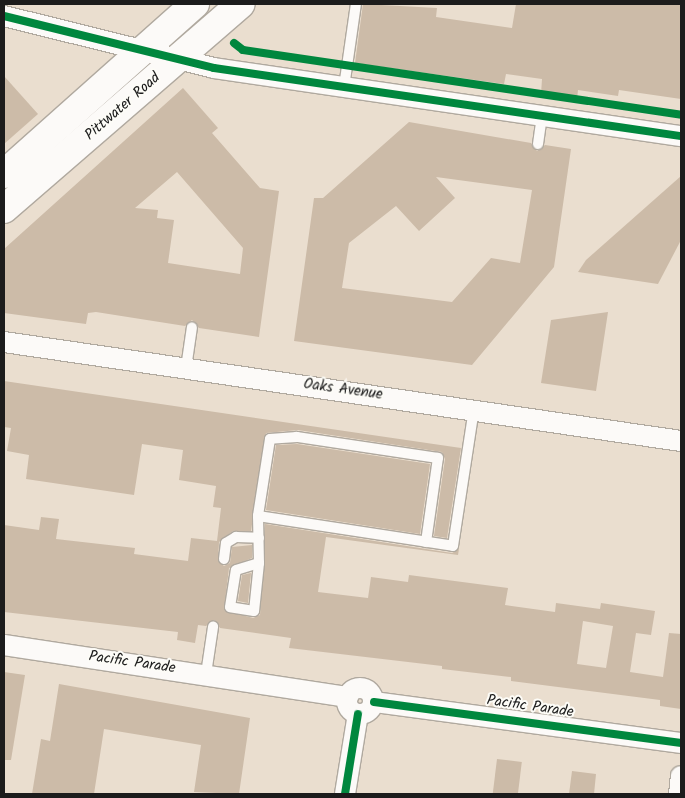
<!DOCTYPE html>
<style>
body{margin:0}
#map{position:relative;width:685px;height:798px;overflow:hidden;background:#eadecf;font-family:Kalam,sans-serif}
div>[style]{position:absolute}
.building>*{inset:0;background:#ccbba8;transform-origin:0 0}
.roads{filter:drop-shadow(1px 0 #b0a99f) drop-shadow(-1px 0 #b0a99f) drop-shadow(0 1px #b0a99f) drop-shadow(0 -1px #b0a99f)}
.lane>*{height:10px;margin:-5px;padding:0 5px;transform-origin:5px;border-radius:5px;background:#fcfaf8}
.street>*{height:20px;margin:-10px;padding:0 10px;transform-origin:10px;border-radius:10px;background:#fcfaf8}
.street>.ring{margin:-10px;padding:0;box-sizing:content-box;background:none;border:20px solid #fcfaf8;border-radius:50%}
.highway>*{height:28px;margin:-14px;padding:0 14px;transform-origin:14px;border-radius:14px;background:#fcfaf8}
.cycleway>*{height:8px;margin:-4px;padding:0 4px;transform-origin:4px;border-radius:4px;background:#00873e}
span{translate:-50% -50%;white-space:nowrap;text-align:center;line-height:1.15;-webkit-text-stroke:4px #fdfcf7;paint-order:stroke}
.street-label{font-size:15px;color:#1c1c1c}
.frame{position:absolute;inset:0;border:5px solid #1c1c1c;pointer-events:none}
</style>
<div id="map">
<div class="building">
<i style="clip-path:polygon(363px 4px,437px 8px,436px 17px,512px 28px,516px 4px,681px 4px,681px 99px,619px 90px,618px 96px,578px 90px,577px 99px,541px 94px,542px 79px,506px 74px,504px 84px,355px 63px)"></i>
<i style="clip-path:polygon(4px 76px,38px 114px,4px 144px)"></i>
<i style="clip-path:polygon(evenodd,183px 88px,218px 128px,212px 133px,260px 188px,279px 191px,259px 337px,199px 328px,192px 320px,185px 326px,96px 312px,88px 313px,86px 324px,4px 313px,4px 249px,183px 88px,177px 172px,243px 248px,240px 274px,168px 263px,174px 220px,157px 218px,158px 210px,135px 208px,177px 172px)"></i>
<i style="clip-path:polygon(evenodd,409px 122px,531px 143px,537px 151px,545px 145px,571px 149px,554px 267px,472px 365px,294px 341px,314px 198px,323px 198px,409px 122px,436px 177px,532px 190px,520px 263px,491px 258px,452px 302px,342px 288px,349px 243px,396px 206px,419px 231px,455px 198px,436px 177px)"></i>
<i style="clip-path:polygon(681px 176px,681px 240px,658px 284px,578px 272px,586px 260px)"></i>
<i style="clip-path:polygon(608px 312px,596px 391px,541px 383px,551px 320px)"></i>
<i style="clip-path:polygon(evenodd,4px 381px,461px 448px,447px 538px,434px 536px,445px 459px,442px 452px,298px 430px,266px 433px,251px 531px,233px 531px,219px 542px,218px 561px,224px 566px,230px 563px,232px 547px,252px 545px,252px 558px,229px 568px,224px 610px,253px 618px,260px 615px,265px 524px,452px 553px,459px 549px,458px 555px,326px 537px,318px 592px,368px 598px,371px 577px,408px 582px,409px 575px,508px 588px,505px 605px,555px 612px,556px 603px,600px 609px,601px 603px,655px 611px,651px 635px,636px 633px,630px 672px,663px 677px,669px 633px,681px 634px,681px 709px,660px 706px,660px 700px,511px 681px,511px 677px,442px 669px,442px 666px,289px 648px,291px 638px,220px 628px,214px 620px,206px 626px,198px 625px,195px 643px,177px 640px,178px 632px,4px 612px,4px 525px,39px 530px,41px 517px,59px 519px,56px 539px,135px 548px,134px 554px,188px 561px,191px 538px,217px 541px,221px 508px,213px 507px,216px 486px,179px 480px,183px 450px,142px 444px,134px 495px,26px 479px,29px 455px,7px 451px,11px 428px,4px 427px,4px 381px,583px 621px,613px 626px,606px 668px,577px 664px,583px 621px)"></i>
<i style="clip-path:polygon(297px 444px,430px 464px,420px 534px,266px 510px,276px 445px)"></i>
<i style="clip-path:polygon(251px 573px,248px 603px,238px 601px,242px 575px)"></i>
<i style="clip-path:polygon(4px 672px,25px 675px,11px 760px,4px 760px)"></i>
<i style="clip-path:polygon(59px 684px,250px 718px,239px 794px,194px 792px,201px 745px,104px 729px,94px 794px,32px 794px,41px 739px,50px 741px)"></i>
<i style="left:497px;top:759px;width:25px;height:35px;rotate:7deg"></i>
<i style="clip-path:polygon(572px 771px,596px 774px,594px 794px,569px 794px)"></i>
</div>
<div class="roads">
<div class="lane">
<i style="left:344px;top:87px;width:84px;rotate:-81.8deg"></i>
<i style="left:538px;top:144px;width:28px;rotate:-82deg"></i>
<i style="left:186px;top:368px;width:41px;rotate:-81.7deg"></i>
<i style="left:258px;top:516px;width:47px;rotate:88.8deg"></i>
<i style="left:259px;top:563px;width:48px;rotate:95.9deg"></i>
<i style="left:254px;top:611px;width:24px;rotate:-171deg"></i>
<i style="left:230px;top:607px;width:37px;rotate:-81deg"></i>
<i style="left:236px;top:570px;width:24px;rotate:-17deg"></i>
<i style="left:426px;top:542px;width:85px;rotate:-81.9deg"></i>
<i style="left:438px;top:458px;width:143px;rotate:-171.5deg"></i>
<i style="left:297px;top:437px;width:27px;rotate:176deg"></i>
<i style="left:270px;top:439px;width:78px;rotate:98.9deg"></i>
<i style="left:258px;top:516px;width:197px;rotate:8.7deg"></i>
<i style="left:453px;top:546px;width:139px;rotate:-81.3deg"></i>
<i style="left:224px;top:559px;width:16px;rotate:-83deg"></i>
<i style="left:226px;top:543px;width:12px;rotate:-31deg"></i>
<i style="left:236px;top:537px;width:23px;rotate:2deg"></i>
<i style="left:206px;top:674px;width:48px;rotate:-81.5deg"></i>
</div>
<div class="street">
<i style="left:4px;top:16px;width:216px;rotate:13.9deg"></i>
<i style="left:214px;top:68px;width:472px;rotate:8.3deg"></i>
<i style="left:4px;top:342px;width:684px;rotate:8.32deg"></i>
<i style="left:4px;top:645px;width:348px;rotate:8.6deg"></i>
<i class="ring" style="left:347px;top:688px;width:6px;height:6px"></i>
<i style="left:374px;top:702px;width:310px;rotate:7.6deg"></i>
<i style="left:345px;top:794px;width:81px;rotate:-80.8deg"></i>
<i style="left:679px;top:794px;width:18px;rotate:-84deg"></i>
</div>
<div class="highway">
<i style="left:4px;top:174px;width:256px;rotate:-41.7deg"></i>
<i style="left:4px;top:209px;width:313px;rotate:-40.9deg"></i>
</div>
</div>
<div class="cycleway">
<i style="left:4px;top:16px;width:216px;rotate:13.9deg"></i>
<i style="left:214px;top:68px;width:472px;rotate:8.3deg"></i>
<i style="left:234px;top:43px;width:11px;rotate:38deg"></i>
<i style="left:243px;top:50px;width:443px;rotate:8.4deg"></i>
<i style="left:374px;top:702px;width:310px;rotate:7.6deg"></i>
<i style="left:345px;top:794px;width:81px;rotate:-80.8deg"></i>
</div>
<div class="street-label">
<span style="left:123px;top:107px;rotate:-41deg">Pittwater Road</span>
<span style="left:343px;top:390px;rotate:8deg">Oaks Avenue</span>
<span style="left:132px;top:663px;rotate:8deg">Pacific Parade</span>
<span style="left:530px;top:707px;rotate:8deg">Pacific Parade</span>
</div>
<div class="frame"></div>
</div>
